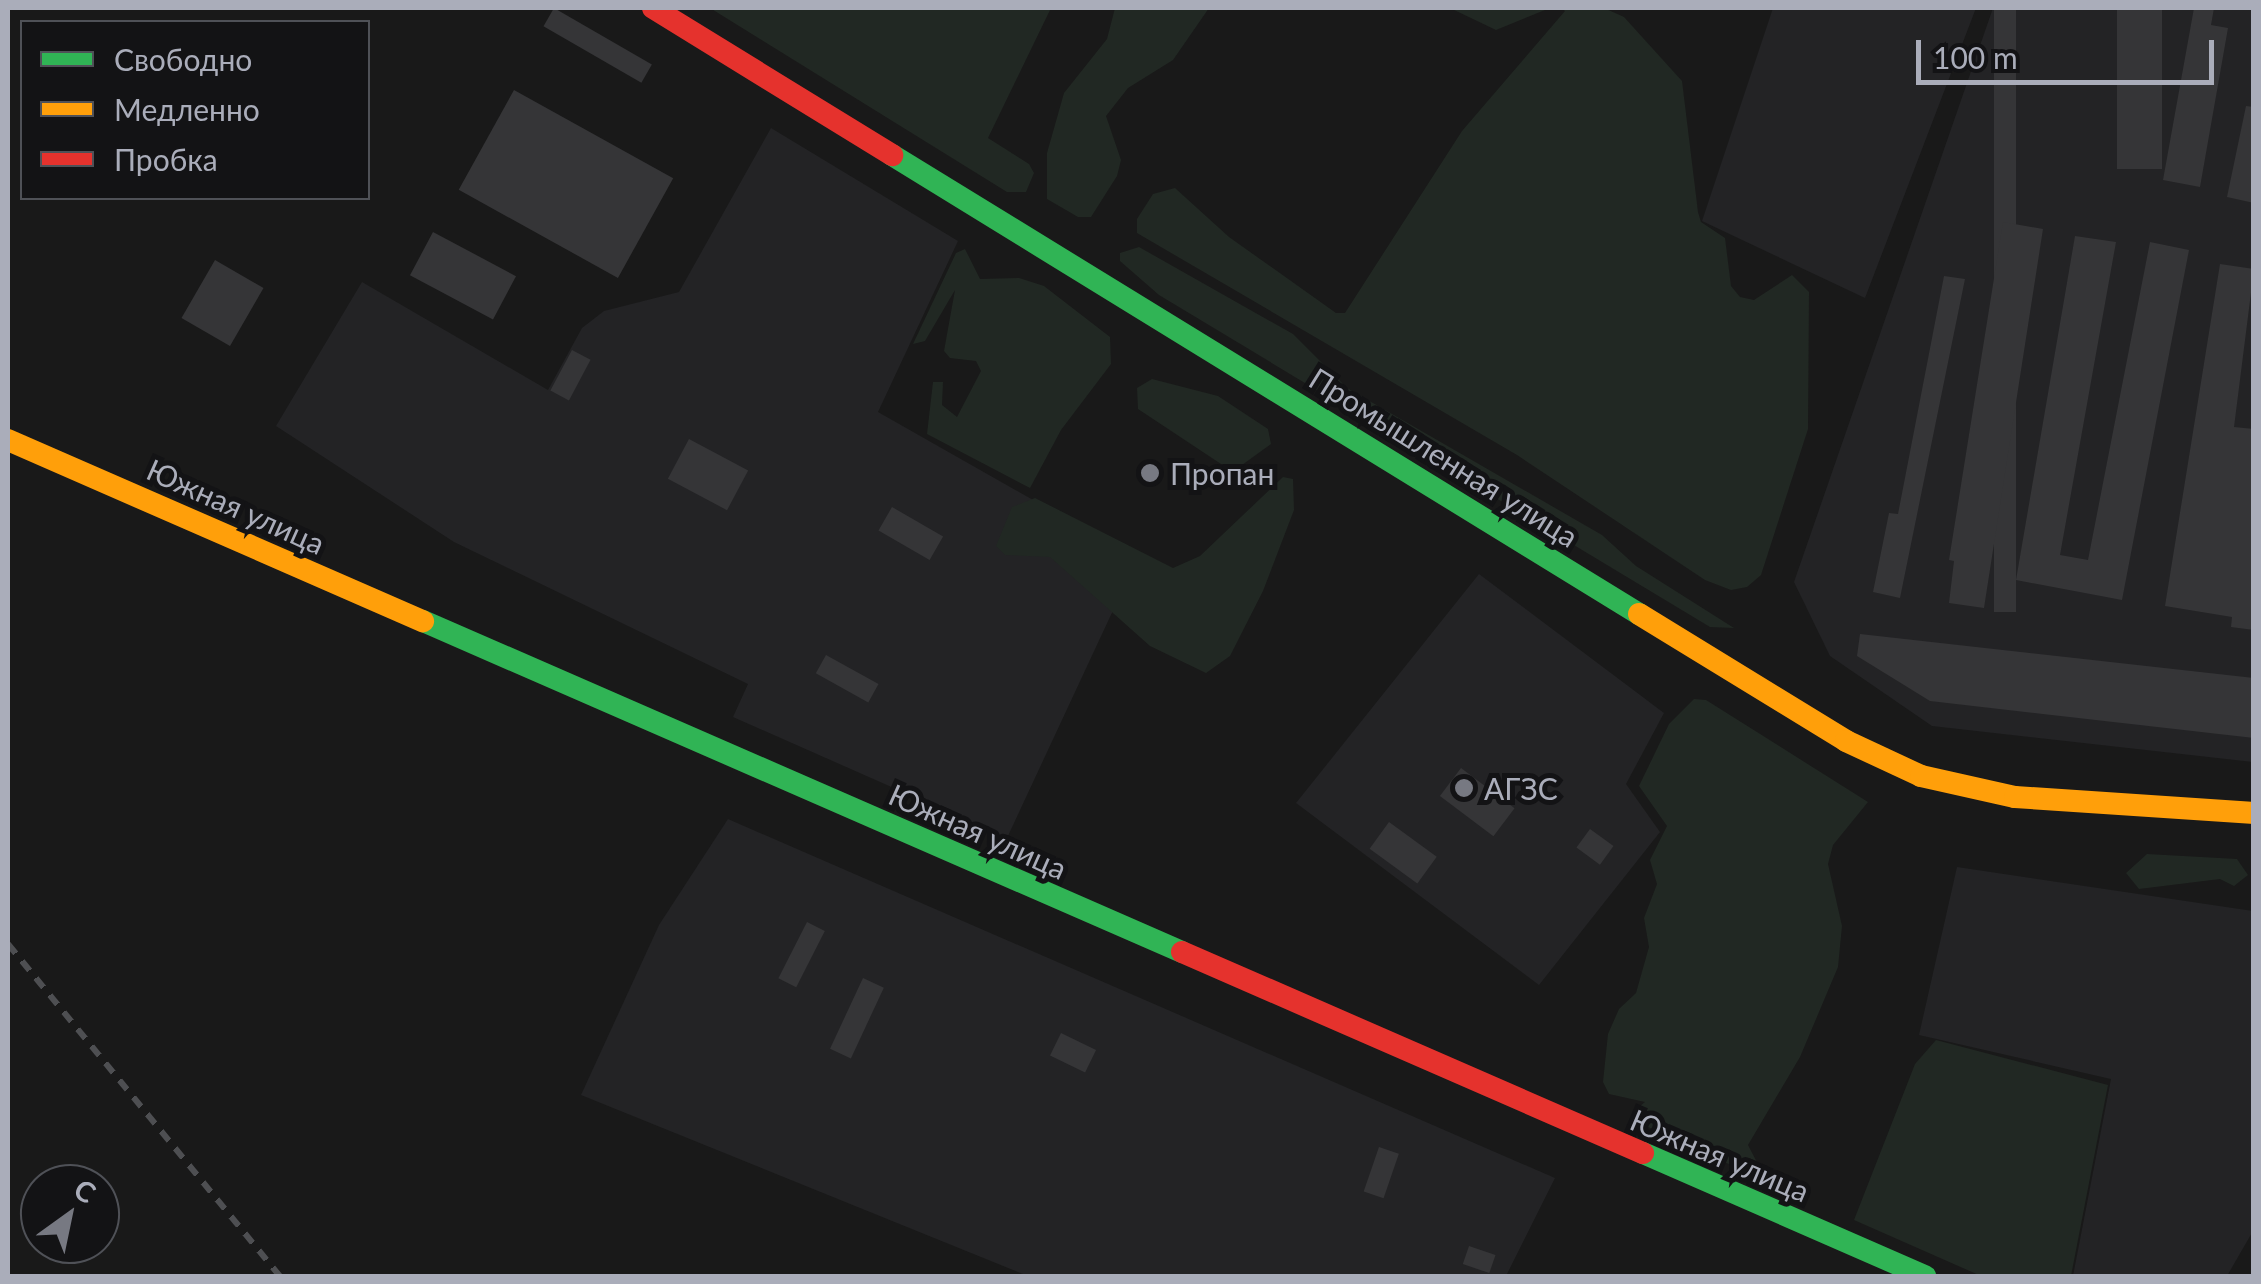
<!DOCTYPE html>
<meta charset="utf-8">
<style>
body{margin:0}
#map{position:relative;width:2261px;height:1284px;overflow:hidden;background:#191919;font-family:Lato,sans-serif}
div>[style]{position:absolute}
.built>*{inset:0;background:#232325}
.green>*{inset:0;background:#212823}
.building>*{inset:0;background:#353537;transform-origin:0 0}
.fast>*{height:22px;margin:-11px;padding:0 11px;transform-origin:11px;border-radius:11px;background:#30b455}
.slow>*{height:22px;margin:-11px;padding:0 11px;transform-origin:11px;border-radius:11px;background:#ff9f0a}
.jam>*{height:22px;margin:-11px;padding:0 11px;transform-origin:11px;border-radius:11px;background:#e5322d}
.rail>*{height:6px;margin-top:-3px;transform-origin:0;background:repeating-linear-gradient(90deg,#4e4f52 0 12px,transparent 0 22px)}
.dots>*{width:28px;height:28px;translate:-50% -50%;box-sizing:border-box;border:5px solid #131315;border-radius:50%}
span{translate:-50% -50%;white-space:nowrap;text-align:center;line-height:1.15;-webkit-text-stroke:10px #131315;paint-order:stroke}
.street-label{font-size:30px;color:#aaadba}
.poi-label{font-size:30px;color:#aaadba}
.left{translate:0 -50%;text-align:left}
.frame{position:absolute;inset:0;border:10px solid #aaadba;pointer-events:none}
.legend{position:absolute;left:20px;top:20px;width:350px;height:180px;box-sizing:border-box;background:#131315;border:2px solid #4f5157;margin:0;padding:12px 18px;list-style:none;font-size:30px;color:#aaadba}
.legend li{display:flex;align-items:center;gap:20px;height:50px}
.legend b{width:50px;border:2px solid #4f5157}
.north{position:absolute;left:20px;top:1164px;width:100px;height:100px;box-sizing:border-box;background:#131315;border:2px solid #4f5157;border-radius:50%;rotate:33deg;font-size:28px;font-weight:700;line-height:40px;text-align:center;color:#aaadba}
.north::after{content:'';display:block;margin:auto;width:35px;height:45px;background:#777982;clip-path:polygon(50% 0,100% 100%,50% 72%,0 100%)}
.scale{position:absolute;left:1916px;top:40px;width:298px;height:45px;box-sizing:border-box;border:5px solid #aaadba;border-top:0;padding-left:12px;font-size:30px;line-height:35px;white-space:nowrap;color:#aaadba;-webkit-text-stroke:8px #131315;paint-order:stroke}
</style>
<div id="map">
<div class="built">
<i style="clip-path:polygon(1773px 8px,1976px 8px,1865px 298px,1702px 221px)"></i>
<i style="clip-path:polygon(1993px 8px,2253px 8px,2253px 762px,1932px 726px,1830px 656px,1794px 582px)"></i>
<i style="clip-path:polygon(771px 128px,958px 241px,878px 412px,1137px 559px,1007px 838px,733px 717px,748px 684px,454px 542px,276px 426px,362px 282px,548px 390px,582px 328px,604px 311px,679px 292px)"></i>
<i style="clip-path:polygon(1479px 574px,1664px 713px,1626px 784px,1660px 832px,1539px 985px,1296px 803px)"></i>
<i style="clip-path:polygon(728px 819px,1555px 1178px,1506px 1276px,1028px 1276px,581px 1095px,659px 925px)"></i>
<i style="clip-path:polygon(1957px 867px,2253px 911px,2253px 1231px,2227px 1276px,2073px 1276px,2111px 1079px,1919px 1035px)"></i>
</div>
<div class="green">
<i style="clip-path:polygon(710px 8px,1051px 8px,988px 138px,1029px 164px,1034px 173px,1026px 192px,1007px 192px)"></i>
<i style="clip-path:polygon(1115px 8px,1209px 8px,1173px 60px,1128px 88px,1106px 116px,1121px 160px,1117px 176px,1091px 217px,1078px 217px,1047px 199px,1047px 153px,1064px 93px,1107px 39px)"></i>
<i style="clip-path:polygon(1450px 8px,1550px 8px,1496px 30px)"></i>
<i style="clip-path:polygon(1561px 8px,1604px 8px,1624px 17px,1682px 81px,1698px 212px,1701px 222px,1725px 238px,1731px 286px,1740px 297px,1754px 300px,1792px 275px,1809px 292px,1808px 429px,1761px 575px,1747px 587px,1731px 590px,1705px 580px,1517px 455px,1137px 233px,1137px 219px,1153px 194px,1175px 188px,1229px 237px,1336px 313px,1345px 313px,1462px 131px,1565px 11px)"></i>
<i style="clip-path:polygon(1139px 247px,1293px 334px,1347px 388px,1602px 535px,1636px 566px,1734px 628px,1710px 627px,1159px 295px,1120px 261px,1120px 253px)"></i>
<i style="clip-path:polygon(965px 249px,980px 279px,1019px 278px,1044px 286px,1110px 337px,1111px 364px,1061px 430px,1030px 488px,927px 434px,933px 382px,943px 382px,942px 405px,957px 417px,981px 371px,976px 361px,950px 358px,944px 351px,955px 290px,925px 341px,913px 344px,956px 253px)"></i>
<i style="clip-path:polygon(1152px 379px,1218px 396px,1268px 429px,1271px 444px,1242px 465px,1221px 464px,1138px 409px,1137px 388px)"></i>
<i style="clip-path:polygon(1283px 477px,1293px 479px,1294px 510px,1263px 591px,1230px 656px,1206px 673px,1150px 646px,1050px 557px,1005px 555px,996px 546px,1012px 507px,1035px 498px,1173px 568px,1200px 556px)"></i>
<i style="clip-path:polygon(1694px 699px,1706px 700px,1868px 802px,1833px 845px,1828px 864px,1842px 926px,1838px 967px,1800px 1057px,1748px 1145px,1762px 1172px,1755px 1176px,1635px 1121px,1633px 1112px,1645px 1102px,1609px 1094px,1603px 1082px,1608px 1034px,1619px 1009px,1636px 993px,1649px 947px,1644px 918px,1657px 884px,1650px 860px,1667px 826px,1639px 786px,1669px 724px)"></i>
<i style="clip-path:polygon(2147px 854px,2237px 859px,2248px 875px,2234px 886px,2220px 879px,2139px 889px,2126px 873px)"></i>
<i style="clip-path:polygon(1936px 1040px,2108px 1085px,2071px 1276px,1981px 1276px,1854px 1220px,1915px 1064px)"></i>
</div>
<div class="building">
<i style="left:554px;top:8px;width:113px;height:21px;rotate:30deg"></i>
<i style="left:1994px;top:8px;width:22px;height:604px"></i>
<i style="left:2117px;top:8px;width:45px;height:161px"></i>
<i style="clip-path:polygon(2194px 8px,2214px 8px,2211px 25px,2228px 28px,2200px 187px,2163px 180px)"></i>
<i style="left:514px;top:90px;width:182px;height:114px;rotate:29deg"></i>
<i style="clip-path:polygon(2246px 106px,2254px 107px,2254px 203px,2227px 197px)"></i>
<i style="clip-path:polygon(2003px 222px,2043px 229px,1984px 608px,1949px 603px,1954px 561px,1949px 560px)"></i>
<i style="left:433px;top:232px;width:94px;height:49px;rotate:28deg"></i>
<i style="clip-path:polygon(2075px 236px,2116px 242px,2060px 555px,2088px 560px,2150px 242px,2189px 250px,2122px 600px,2016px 580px)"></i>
<i style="left:215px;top:260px;width:56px;height:67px;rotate:30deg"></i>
<i style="clip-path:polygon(2220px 264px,2254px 269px,2234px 427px,2254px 429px,2254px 630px,2231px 627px,2232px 617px,2165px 606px)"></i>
<i style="clip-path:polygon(1944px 276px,1965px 279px,1900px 598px,1873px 592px,1889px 513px,1898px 514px)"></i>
<i style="left:572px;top:350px;width:21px;height:46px;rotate:28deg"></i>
<i style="left:689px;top:439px;width:67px;height:45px;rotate:28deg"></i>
<i style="left:892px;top:507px;width:59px;height:27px;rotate:30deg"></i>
<i style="clip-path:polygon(1860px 634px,2254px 678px,2254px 738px,1930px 701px,1857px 656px)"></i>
<i style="left:826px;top:655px;width:60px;height:21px;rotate:29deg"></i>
<i style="left:1461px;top:768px;width:67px;height:35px;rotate:37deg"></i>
<i style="left:1389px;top:822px;width:59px;height:33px;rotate:36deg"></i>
<i style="left:1590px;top:829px;width:29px;height:23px;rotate:36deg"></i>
<i style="left:807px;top:922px;width:20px;height:63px;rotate:27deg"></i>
<i style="left:863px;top:978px;width:23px;height:78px;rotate:25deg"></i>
<i style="left:1061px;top:1033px;width:39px;height:25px;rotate:26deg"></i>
<i style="left:1379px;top:1147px;width:21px;height:47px;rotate:19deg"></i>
<i style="left:1469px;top:1246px;width:28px;height:19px;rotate:19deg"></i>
</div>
<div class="fast">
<i style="left:892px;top:155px;width:877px;rotate:31.57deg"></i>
<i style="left:423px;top:621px;width:828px;rotate:23.56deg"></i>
<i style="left:1643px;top:1153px;width:308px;rotate:23.6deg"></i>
</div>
<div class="slow">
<i style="left:8px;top:440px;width:453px;rotate:23.6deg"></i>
<i style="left:1639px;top:614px;width:243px;rotate:31.5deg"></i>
<i style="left:1846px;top:741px;width:83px;rotate:25deg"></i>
<i style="left:1921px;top:776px;width:96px;rotate:12.6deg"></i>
<i style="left:2015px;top:797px;width:240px;rotate:3.8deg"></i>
</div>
<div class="jam">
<i style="left:653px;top:8px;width:281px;rotate:31.6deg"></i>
<i style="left:1182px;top:952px;width:503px;rotate:23.56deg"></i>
</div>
<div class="rail">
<i style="left:8px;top:944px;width:429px;rotate:50.7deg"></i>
</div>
<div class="dots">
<i style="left:1150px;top:473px;background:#777982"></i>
<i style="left:1464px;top:788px;background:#777982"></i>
</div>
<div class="street-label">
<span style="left:1444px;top:457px;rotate:32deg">Промышленная улица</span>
<span style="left:236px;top:506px;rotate:24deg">Южная улица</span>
<span style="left:978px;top:831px;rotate:24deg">Южная улица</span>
<span style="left:1720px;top:1155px;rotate:23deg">Южная улица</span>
</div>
<div class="poi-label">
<span class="left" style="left:1170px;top:473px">Пропан</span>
<span class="left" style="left:1484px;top:788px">АГЗС</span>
</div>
<div class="frame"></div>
<ul class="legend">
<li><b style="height:12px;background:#30b455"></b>Свободно</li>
<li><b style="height:12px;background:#ff9f0a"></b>Медленно</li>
<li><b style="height:12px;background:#e5322d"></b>Пробка</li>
</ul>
<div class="north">С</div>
<div class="scale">100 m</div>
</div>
